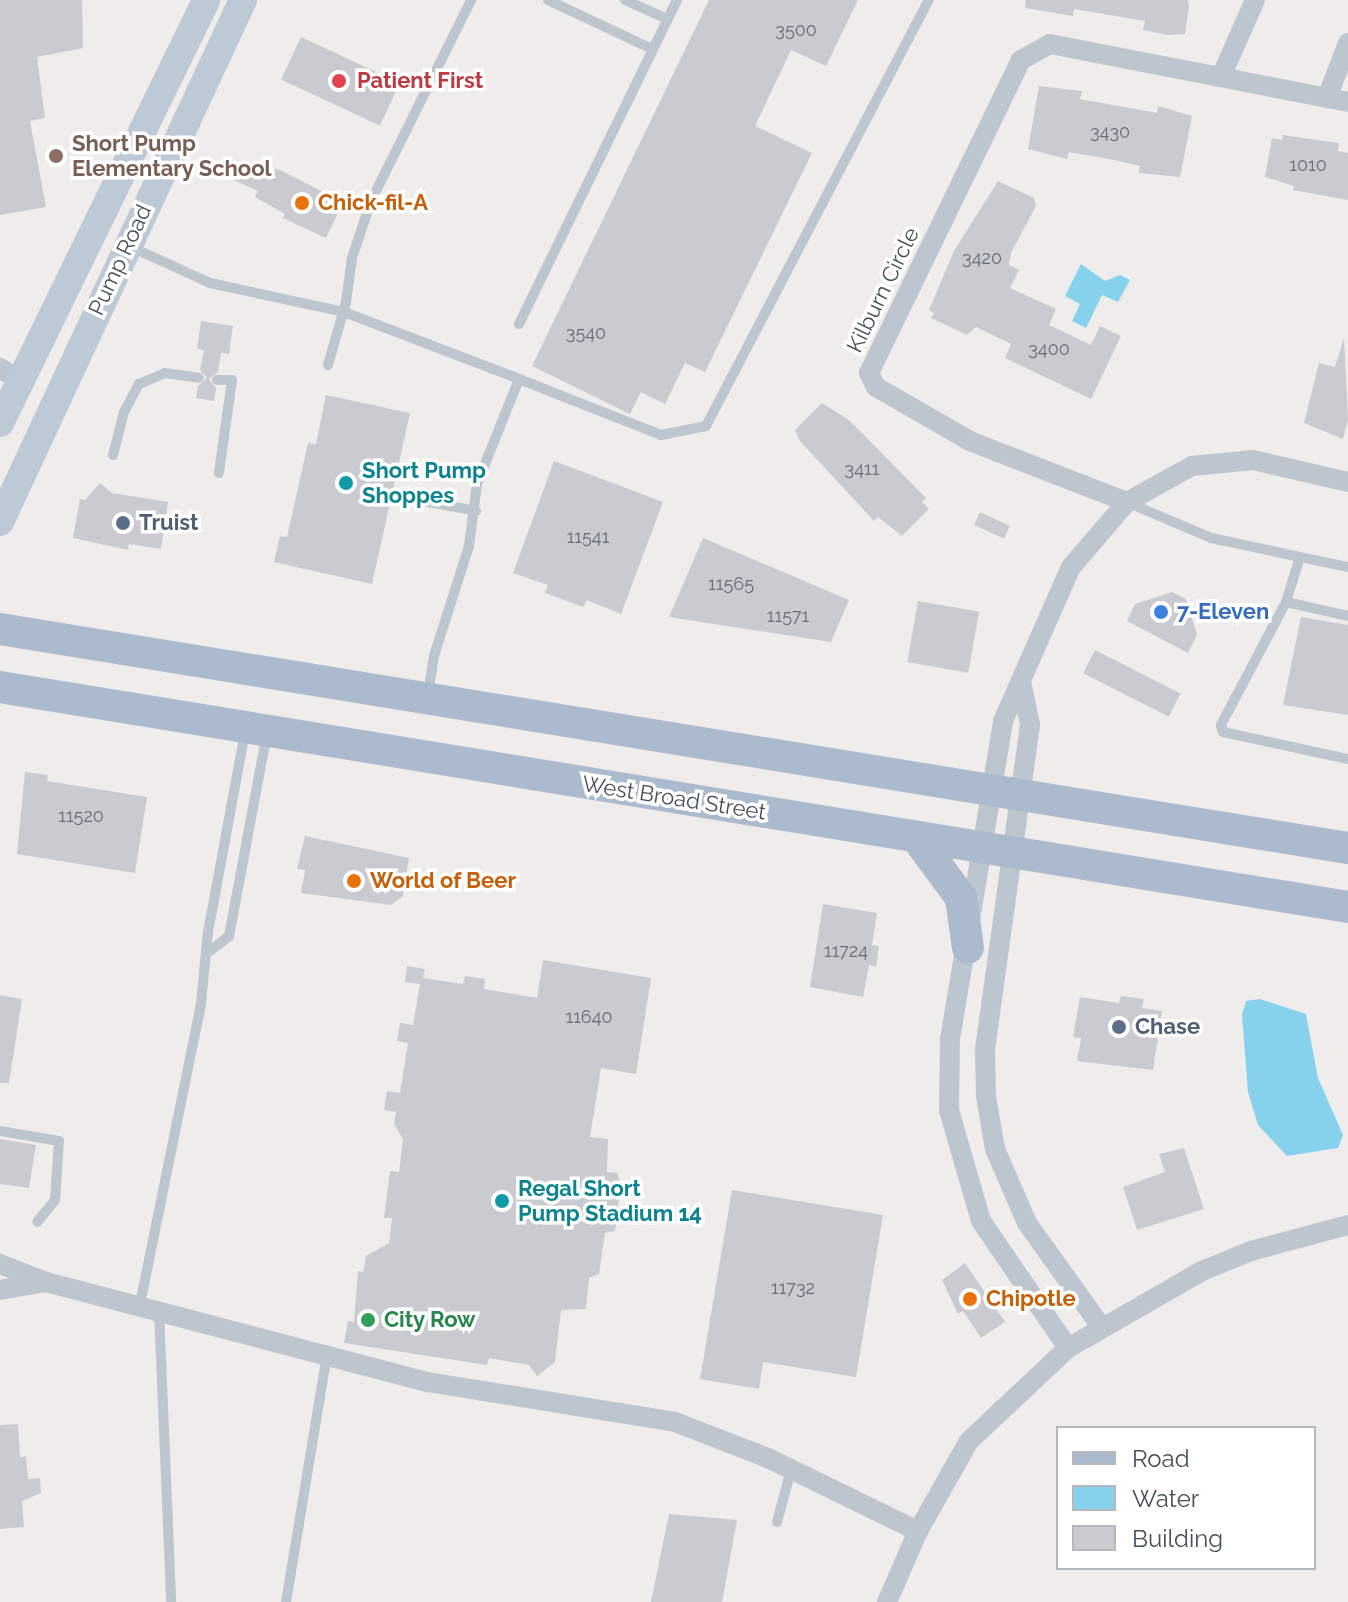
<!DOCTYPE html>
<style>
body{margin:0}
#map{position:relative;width:1348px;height:1602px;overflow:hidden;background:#efecec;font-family:Raleway,sans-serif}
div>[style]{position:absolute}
.water>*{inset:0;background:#86d2ec}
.building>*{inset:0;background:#c9cbd1;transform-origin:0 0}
.service>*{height:10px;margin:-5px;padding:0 5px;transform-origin:5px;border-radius:5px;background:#bdc6cf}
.minor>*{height:20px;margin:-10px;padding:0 10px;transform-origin:10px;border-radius:10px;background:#bdc6cf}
.secondary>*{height:28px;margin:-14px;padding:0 14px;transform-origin:14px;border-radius:14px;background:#bec9d6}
.primary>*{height:32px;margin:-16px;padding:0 16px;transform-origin:16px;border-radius:16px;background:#abbacc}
.dots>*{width:22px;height:22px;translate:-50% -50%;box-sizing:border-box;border:4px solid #fff;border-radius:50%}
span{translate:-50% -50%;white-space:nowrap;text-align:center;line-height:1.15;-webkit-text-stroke:7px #fff;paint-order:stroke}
.number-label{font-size:18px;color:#666e78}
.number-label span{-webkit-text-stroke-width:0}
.health-label{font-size:22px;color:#be3a42;font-weight:700}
.left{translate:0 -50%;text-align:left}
.education-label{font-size:22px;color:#785e54;font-weight:700}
.food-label{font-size:22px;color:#c56008;font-weight:700}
.street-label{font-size:22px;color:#454f5a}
.culture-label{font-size:22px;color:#0d838f;font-weight:700}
.service-label{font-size:22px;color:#4e5e75;font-weight:700}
.shop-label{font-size:22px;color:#366cbe;font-weight:700}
.leisure-label{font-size:22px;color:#27864d;font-weight:700}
.legend{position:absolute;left:1056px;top:1426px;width:260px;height:144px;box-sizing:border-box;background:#fff;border:2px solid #b5b9bd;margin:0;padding:10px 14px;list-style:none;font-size:24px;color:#454f5a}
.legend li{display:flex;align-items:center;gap:16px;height:40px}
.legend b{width:40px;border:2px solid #b5b9bd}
</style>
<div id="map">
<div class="water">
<i style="clip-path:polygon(1081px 264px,1105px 281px,1120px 275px,1130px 280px,1118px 302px,1102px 295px,1086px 328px,1072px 321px,1080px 304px,1065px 296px)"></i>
<i style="clip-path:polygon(1260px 999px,1306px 1014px,1318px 1078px,1343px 1135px,1338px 1148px,1287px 1156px,1258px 1125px,1248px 1092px,1242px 1015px,1246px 1001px)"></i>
</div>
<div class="building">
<i style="clip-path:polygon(0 0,82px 0,83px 48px,37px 57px,45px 118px,30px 121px,46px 207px,0 215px)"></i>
<i style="clip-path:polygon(709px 0,858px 0,826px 66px,791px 50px,755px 126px,812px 153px,705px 372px,685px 363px,665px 404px,641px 392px,630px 414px,532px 366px)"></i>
<i style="clip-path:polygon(1026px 0,1188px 0,1189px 6px,1185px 34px,1168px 35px,1143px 30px,1145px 21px,1074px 9px,1073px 16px,1025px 8px)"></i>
<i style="left:301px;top:37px;width:109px;height:47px;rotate:25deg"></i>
<i style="clip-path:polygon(1039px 86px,1082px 91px,1080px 99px,1157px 113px,1158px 106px,1192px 116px,1180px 177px,1139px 173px,1140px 166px,1114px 160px,1069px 152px,1067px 159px,1028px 149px)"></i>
<i style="clip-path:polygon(1283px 135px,1339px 143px,1338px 151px,1348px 153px,1348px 200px,1293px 190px,1294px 186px,1265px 177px,1272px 138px,1282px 140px)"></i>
<i style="clip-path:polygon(235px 166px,262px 178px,267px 167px,280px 170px,343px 202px,326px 238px,283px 218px,285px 214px,255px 197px,258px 191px,229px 178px)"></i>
<i style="clip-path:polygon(998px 181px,1034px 198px,1036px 206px,1011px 253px,1009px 265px,1019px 270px,1010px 288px,1056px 309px,1049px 325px,1091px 345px,1100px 326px,1121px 336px,1091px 399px,1005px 358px,1011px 344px,976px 327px,967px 335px,931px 318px,934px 313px,929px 310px,954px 251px)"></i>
<i style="clip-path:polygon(201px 321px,233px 326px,229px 354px,221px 353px,218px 372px,209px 379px,216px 388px,214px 401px,196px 398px,198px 386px,207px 378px,200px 370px,204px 350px,197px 349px)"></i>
<i style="clip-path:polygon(1344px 338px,1348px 420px,1343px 439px,1304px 423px,1319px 363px,1335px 367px)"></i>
<i style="clip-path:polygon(326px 395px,410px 413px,372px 584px,274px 562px,280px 536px,287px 537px,308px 443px,316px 444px)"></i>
<i style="clip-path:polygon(822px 403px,849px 420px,926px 498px,922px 502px,929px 509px,902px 536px,878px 517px,874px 521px,800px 441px,795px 430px)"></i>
<i style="clip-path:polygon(554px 461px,663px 502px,621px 614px,587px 600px,583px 607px,545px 593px,548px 585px,513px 573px)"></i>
<i style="clip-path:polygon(100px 483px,112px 493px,168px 502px,161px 549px,129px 544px,128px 550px,73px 538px,80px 499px,85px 500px)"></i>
<i style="left:980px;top:512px;width:33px;height:14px;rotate:25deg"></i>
<i style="clip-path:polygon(703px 538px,849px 600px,831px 642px,669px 617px)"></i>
<i style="clip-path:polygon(1172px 592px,1186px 599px,1197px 635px,1188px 653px,1127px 621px,1135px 604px)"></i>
<i style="left:918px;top:601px;width:62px;height:62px;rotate:10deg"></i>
<i style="clip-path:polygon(1301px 617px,1348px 625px,1348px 715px,1283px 705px)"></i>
<i style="left:1095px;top:650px;width:96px;height:26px;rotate:27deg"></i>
<i style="clip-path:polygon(25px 772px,48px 775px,47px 781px,147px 797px,135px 873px,17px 854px)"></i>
<i style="clip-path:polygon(305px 836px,409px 858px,403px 896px,391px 905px,301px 893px,305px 870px,297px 869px)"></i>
<i style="clip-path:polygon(823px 904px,877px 913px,872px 945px,879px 946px,876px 967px,869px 965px,863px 997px,810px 987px)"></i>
<i style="clip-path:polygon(543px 960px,651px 978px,636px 1074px,601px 1068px,590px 1137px,608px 1139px,607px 1172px,617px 1173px,621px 1184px,615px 1231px,605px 1233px,599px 1274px,589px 1278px,586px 1309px,561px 1310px,555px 1362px,537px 1376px,529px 1365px,489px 1358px,487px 1365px,344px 1343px,348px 1321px,354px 1322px,358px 1271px,363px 1272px,366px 1256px,389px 1243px,392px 1218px,384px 1218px,390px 1171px,399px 1172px,403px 1139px,394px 1124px,396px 1112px,384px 1110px,387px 1091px,400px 1093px,408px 1043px,397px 1041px,400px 1023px,413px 1025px,420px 984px,405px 982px,407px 966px,425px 969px,423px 978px,463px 984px,465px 976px,485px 979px,484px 989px,537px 998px)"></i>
<i style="clip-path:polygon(0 995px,22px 999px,9px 1083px,0 1083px)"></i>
<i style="clip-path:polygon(1121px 996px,1144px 999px,1142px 1008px,1162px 1011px,1153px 1070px,1077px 1061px,1081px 1038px,1073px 1037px,1080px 997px,1119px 1003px)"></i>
<i style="clip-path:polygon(0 1139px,36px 1145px,29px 1188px,0 1184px)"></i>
<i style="clip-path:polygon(1184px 1148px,1204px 1209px,1137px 1230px,1123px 1187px,1165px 1172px,1159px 1154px)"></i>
<i style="clip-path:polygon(732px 1190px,883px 1215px,856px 1377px,763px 1362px,759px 1389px,700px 1379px)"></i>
<i style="clip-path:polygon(965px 1263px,1005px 1322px,981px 1338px,963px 1311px,958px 1314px,942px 1280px)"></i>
<i style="clip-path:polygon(18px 1424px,20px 1457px,26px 1456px,28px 1479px,40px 1478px,41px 1493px,22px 1501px,24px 1527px,0 1529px,0 1425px)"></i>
<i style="clip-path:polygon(669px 1514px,737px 1520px,722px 1602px,651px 1602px)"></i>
</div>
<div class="service">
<i style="left:548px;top:0;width:115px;rotate:25.2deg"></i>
<i style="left:625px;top:0;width:46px;rotate:24.3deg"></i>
<i style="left:129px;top:246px;width:89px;rotate:24.6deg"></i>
<i style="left:210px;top:283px;width:137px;rotate:12.2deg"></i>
<i style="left:344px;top:312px;width:187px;rotate:20.9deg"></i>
<i style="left:519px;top:379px;width:113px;rotate:111.8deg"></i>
<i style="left:477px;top:484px;width:63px;rotate:97.4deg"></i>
<i style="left:469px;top:546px;width:115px;rotate:107.7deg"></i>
<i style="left:434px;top:656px;width:38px;rotate:99deg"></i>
<i style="left:519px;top:324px;width:360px;rotate:-64deg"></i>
<i style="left:328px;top:365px;width:66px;rotate:-74.1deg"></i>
<i style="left:346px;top:302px;width:44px;rotate:-82.2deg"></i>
<i style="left:352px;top:258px;width:60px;rotate:-71.6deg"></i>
<i style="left:371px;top:201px;width:225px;rotate:-63.5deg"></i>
<i style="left:519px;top:379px;width:153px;rotate:21.5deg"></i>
<i style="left:661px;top:435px;width:46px;rotate:-11.3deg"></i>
<i style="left:706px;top:426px;width:481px;rotate:-62.4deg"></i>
<i style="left:217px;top:380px;width:15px"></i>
<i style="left:232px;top:380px;width:94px;rotate:98deg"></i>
<i style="left:113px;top:455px;width:44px;rotate:-75.7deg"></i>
<i style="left:124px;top:412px;width:32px;rotate:-62deg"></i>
<i style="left:139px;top:384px;width:28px;rotate:-23deg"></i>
<i style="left:165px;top:373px;width:34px;rotate:8deg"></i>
<i style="left:418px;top:500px;width:59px;rotate:10.7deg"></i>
<i style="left:1129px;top:503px;width:89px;rotate:23.1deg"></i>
<i style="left:1211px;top:538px;width:140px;rotate:12deg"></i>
<i style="left:1300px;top:557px;width:47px;rotate:107.3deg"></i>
<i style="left:1286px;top:602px;width:139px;rotate:117.9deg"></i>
<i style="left:1221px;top:725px;width:7px;rotate:74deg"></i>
<i style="left:1223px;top:732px;width:128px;rotate:12.2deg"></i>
<i style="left:1286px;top:602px;width:64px;rotate:12.7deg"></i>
<i style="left:210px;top:951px;width:24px;rotate:-38deg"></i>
<i style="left:229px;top:936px;width:207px;rotate:-79.4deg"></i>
<i style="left:0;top:1131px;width:60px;rotate:9.6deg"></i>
<i style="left:59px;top:1141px;width:59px;rotate:93.9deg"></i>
<i style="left:55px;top:1200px;width:28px;rotate:129deg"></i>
<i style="left:140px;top:1304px;width:307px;rotate:-78.5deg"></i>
<i style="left:201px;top:1003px;width:71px;rotate:-84.4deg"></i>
<i style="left:208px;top:932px;width:203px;rotate:-79.5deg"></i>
<i style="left:159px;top:1311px;width:291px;rotate:87.6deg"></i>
<i style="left:777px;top:1522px;width:54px;rotate:-74.9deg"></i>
<i style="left:286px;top:1602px;width:250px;rotate:-80.6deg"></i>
</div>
<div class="minor">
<i style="left:1221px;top:77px;width:84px;rotate:-66.2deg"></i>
<i style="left:1327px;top:98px;width:59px;rotate:-69.1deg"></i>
<i style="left:0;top:368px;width:24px;rotate:33deg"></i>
<i style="left:1127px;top:502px;width:168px;rotate:-158.8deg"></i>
<i style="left:970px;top:441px;width:108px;rotate:-150.1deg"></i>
<i style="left:876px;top:387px;width:16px;rotate:-117deg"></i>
<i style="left:869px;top:373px;width:348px;rotate:-64.1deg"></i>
<i style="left:1021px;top:60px;width:33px;rotate:-29deg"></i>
<i style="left:1050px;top:44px;width:304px;rotate:11deg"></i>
<i style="left:1021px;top:681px;width:45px;rotate:78.4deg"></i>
<i style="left:1030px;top:725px;width:329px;rotate:97.9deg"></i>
<i style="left:985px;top:1051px;width:45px;rotate:88.7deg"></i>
<i style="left:986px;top:1096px;width:54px;rotate:80.4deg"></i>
<i style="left:995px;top:1149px;width:81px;rotate:66.6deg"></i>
<i style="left:1027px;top:1223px;width:125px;rotate:54.4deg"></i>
<i style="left:0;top:1264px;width:49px;rotate:21.4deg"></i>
<i style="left:46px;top:1282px;width:395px;rotate:14.7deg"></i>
<i style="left:428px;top:1382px;width:250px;rotate:9.2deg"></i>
<i style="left:675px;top:1422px;width:100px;rotate:21.2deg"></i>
<i style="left:768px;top:1458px;width:167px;rotate:26deg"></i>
<i style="left:0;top:1290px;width:47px;rotate:-9.9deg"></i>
<i style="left:1068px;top:1348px;width:154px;rotate:-124.4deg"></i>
<i style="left:981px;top:1221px;width:116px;rotate:-106.1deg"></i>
<i style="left:949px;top:1110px;width:71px;rotate:-89.2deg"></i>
<i style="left:950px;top:1039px;width:322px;rotate:-80.5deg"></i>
<i style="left:1003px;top:721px;width:168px;rotate:-66.2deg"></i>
<i style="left:1071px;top:567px;width:86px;rotate:-49.3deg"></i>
<i style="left:1127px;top:502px;width:74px;rotate:-29deg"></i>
<i style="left:1192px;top:466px;width:61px;rotate:-5.6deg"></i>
<i style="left:1253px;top:460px;width:98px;rotate:13deg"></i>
<i style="left:887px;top:1602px;width:77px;rotate:-66.4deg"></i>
<i style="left:918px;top:1531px;width:103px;rotate:-60.5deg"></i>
<i style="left:969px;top:1441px;width:136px;rotate:-43.2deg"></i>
<i style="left:1068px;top:1348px;width:155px;rotate:-29.9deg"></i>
<i style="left:1202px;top:1271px;width:53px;rotate:-22.2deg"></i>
<i style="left:1251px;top:1251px;width:100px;rotate:-15deg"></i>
</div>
<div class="secondary">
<i style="left:0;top:423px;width:470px;rotate:-64deg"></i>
<i style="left:0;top:522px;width:576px;rotate:-65.04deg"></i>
</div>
<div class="primary">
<i style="left:0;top:629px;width:1366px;rotate:9.23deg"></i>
<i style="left:0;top:687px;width:1366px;rotate:9.27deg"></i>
<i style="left:917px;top:838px;width:74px;rotate:53.7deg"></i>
<i style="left:961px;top:898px;width:50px;rotate:82deg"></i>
</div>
<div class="dots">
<i style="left:339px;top:81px;background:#e0444e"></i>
<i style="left:56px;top:156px;background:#8d6e63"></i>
<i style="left:302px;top:203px;background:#e8710a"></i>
<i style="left:346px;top:483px;background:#0f9aa8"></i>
<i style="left:123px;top:523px;background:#5c6f8a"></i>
<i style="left:1161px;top:612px;background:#3f7fe0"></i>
<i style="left:354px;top:881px;background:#e8710a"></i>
<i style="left:1119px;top:1027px;background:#5c6f8a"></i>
<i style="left:502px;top:1201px;background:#0f9aa8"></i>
<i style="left:970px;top:1299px;background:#e8710a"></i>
<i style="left:368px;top:1320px;background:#2e9e5b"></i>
</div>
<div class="number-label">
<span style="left:796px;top:30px">3500</span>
<span style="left:1110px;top:132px">3430</span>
<span style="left:1308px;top:165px">1010</span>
<span style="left:982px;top:258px">3420</span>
<span style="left:586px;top:333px">3540</span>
<span style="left:1049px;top:349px">3400</span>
<span style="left:862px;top:469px">3411</span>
<span style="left:588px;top:537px">11541</span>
<span style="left:731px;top:584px">11565</span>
<span style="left:788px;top:616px">11571</span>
<span style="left:81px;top:816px">11520</span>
<span style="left:846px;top:951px">11724</span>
<span style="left:589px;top:1017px">11640</span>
<span style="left:793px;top:1288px">11732</span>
</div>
<div class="health-label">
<span class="left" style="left:357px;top:81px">Patient First</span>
</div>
<div class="education-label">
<span class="left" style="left:72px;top:156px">Short Pump<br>Elementary School</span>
</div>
<div class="food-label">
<span class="left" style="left:318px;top:203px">Chick-fil-A</span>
<span class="left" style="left:370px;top:881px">World of Beer</span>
<span class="left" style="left:986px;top:1299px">Chipotle</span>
</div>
<div class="street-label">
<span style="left:120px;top:260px;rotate:-65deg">Pump Road</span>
<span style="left:883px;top:290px;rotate:-64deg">Kilburn Circle</span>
<span style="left:674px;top:798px;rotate:9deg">West Broad Street</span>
</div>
<div class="culture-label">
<span class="left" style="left:362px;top:483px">Short Pump<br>Shoppes</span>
<span class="left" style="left:518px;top:1201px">Regal Short<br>Pump Stadium 14</span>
</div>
<div class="service-label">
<span class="left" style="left:139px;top:523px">Truist</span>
<span class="left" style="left:1135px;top:1027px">Chase</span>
</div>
<div class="shop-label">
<span class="left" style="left:1177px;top:612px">7-Eleven</span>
</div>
<div class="leisure-label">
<span class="left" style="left:384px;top:1320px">City Row</span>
</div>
<ul class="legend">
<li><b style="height:10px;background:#abbacc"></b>Road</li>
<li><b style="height:22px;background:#86d2ec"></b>Water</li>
<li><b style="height:22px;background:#c9cbd1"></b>Building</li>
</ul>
</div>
